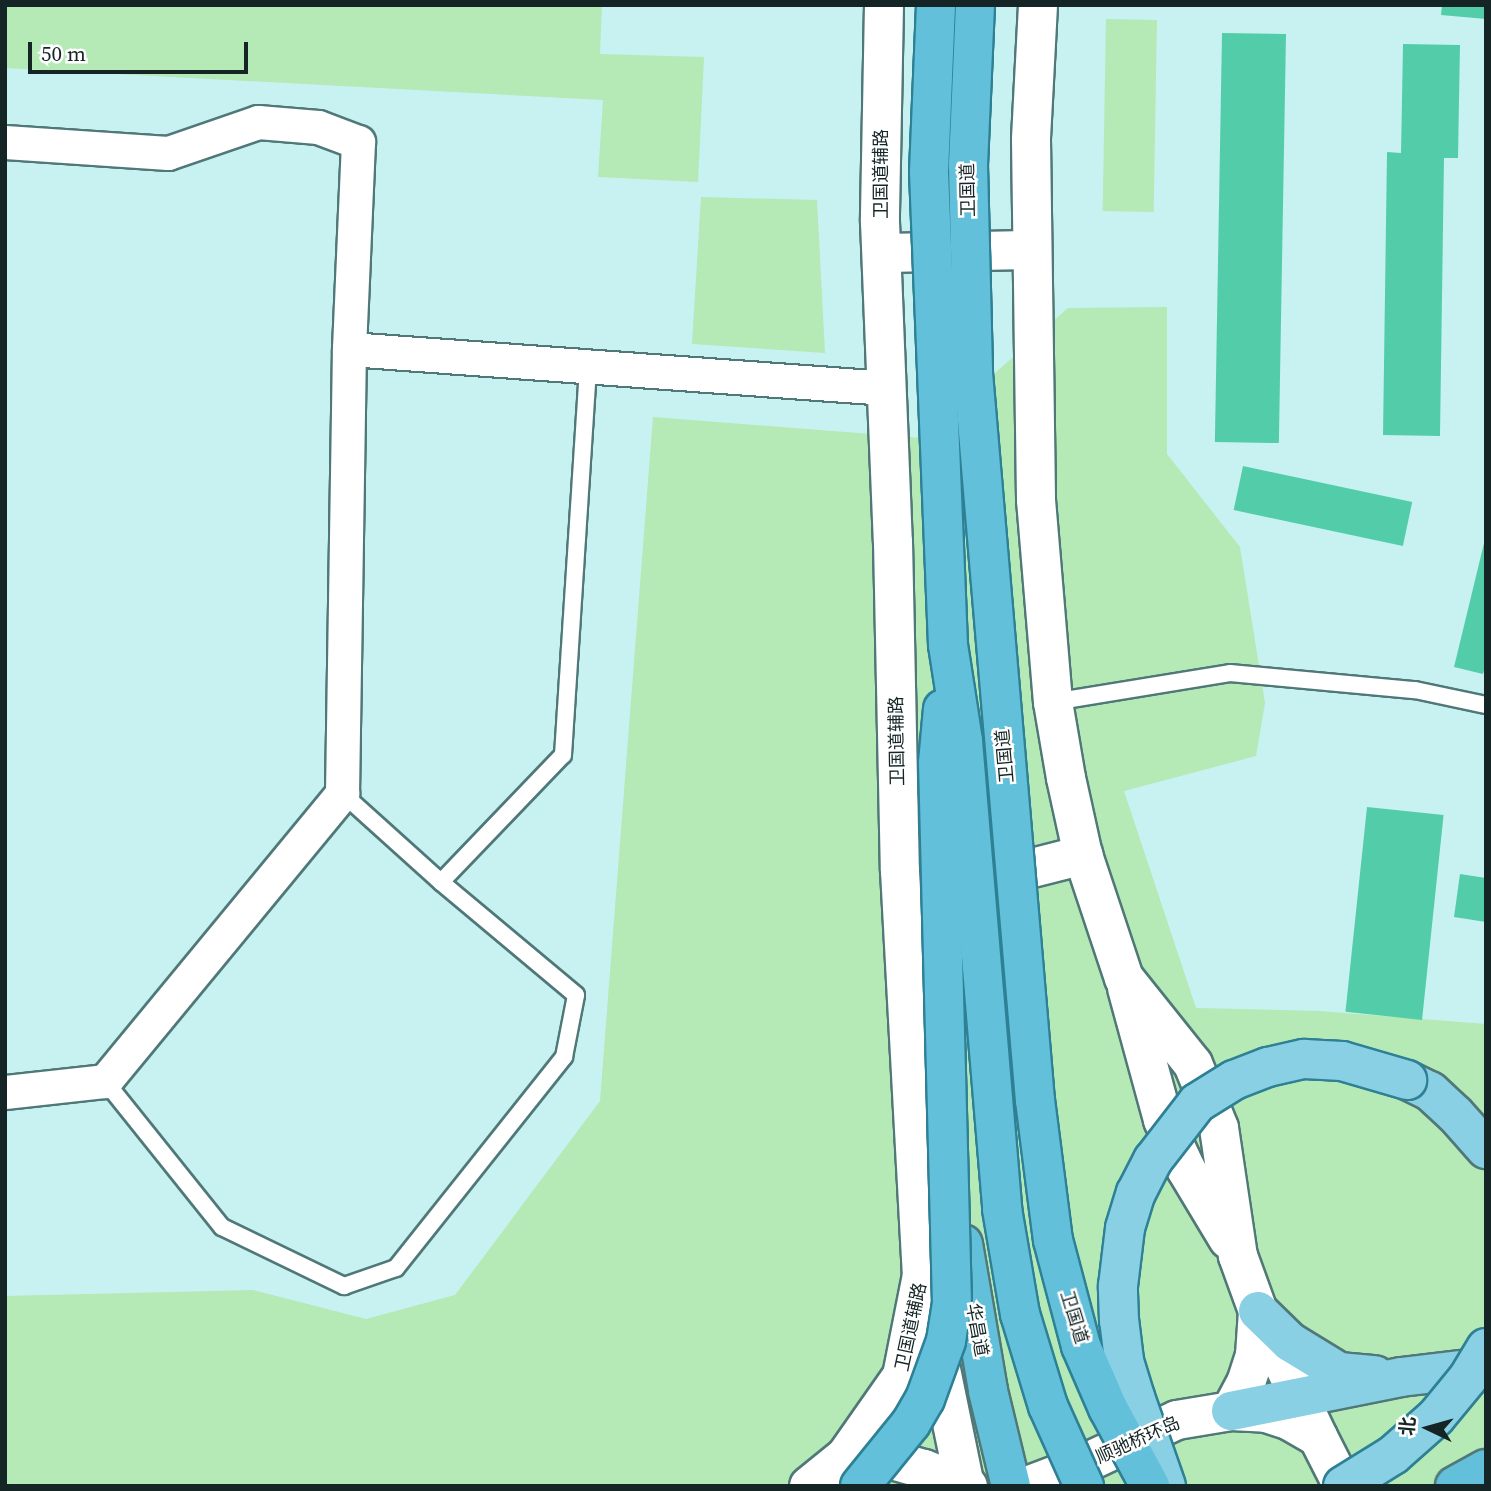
<!DOCTYPE html>
<meta charset="utf-8">
<style>
body{margin:0}
#map{position:relative;width:1491px;height:1491px;overflow:hidden;background:#c7f2f1;font-family:"Source Serif 4","Noto Sans SC",serif}
div>[style]{position:absolute}
.green>*{inset:0;background:#b5e9b5;transform-origin:0 0}
.building>*{inset:0;background:#53cda9;transform-origin:0 0}
.roads{filter:drop-shadow(2px 0 #507878) drop-shadow(-2px 0 #507878) drop-shadow(0 2px #507878) drop-shadow(0 -2px #507878)}
.service>*{height:16px;margin:-8px;padding:0 8px;transform-origin:8px;border-radius:8px;background:#fff}
.minor>*{height:33px;margin:-16.5px;padding:0 16.5px;transform-origin:16.5px;border-radius:16.5px;background:#fff}
.tertiary>*{height:38px;margin:-19px;padding:0 19px;transform-origin:19px;border-radius:19px;background:#fff}
.secondary>*{height:38px;margin:-19px;padding:0 19px;transform-origin:19px;border-radius:19px;background:#fff}
.primary>*{height:38px;margin:-19px;padding:0 19px;transform-origin:19px;border-radius:19px;background:#8ad0e4}
.trunk>*{height:38px;margin:-19px;padding:0 19px;transform-origin:19px;border-radius:19px;background:#63c0db}
.bridges{filter:drop-shadow(2px 0 #2e8095) drop-shadow(-2px 0 #2e8095) drop-shadow(0 2px #2e8095) drop-shadow(0 -2px #2e8095)}
.primary-bridge>*{height:38px;margin:-19px;padding:0 19px;transform-origin:19px;border-radius:19px;background:#8ad0e4}
.trunk-bridge>*{height:38px;margin:-19px;padding:0 19px;transform-origin:19px;border-radius:19px;background:#63c0db}
span{translate:-50% -50%;white-space:nowrap;text-align:center;line-height:1.15;-webkit-text-stroke:5px #fff;paint-order:stroke}
.street-label{font-size:18px;color:#152525}
.frame{position:absolute;inset:0;border:7px solid #152525;pointer-events:none}
.north{position:absolute;left:1393px;top:1393px;width:70px;height:70px;-webkit-text-stroke:5px #fff;paint-order:stroke;rotate:275deg;font-size:19px;font-weight:700;line-height:28px;text-align:center;color:#152525}
.north::after{content:'';display:block;margin:auto;width:24px;height:32px;background:#152525;clip-path:polygon(50% 0,100% 100%,50% 72%,0 100%)}
.scale{position:absolute;left:28px;top:42px;width:220px;height:32px;box-sizing:border-box;border:4px solid #152525;border-top:0;padding-left:9px;font-size:21px;line-height:24px;white-space:nowrap;color:#152525;-webkit-text-stroke:5px #fff;paint-order:stroke}
</style>
<div id="map">
<div class="green">
<i style="clip-path:polygon(5px 5px,602px 5px,600px 54px,704px 57px,698px 182px,598px 177px,603px 100px,5px 68px)"></i>
<i style="left:1157px;top:20px;width:192px;height:51px;rotate:91deg"></i>
<i style="clip-path:polygon(701px 197px,817px 200px,825px 353px,692px 344px)"></i>
<i style="clip-path:polygon(1167px 307px,1167px 454px,1240px 547px,1265px 703px,1256px 756px,1124px 791px,1196px 1008px,1319px 1011px,1486px 1024px,1486px 1486px,5px 1486px,5px 1296px,253px 1290px,366px 1319px,455px 1295px,600px 1101px,653px 417px,922px 438px,1068px 308px)"></i>
</div>
<div class="building">
<i style="clip-path:polygon(1442px 5px,1486px 5px,1486px 19px,1441px 15px)"></i>
<i style="left:1222px;top:33px;width:64px;height:409px;rotate:1deg"></i>
<i style="clip-path:polygon(1403px 44px,1460px 45px,1458px 158px,1444px 158px,1440px 436px,1383px 435px,1387px 152px,1401px 153px)"></i>
<i style="left:1243px;top:466px;width:173px;height:45px;rotate:12deg"></i>
<i style="clip-path:polygon(1485px 539px,1486px 663px,1483px 674px,1454px 667px)"></i>
<i style="left:1367px;top:807px;width:77px;height:206px;rotate:6deg"></i>
<i style="clip-path:polygon(1460px 874px,1486px 878px,1486px 922px,1454px 917px)"></i>
</div>
<div class="roads">
<div class="service">
<i style="left:1053px;top:702px;width:179px;rotate:-9.3deg"></i>
<i style="left:1230px;top:673px;width:186px;rotate:5.3deg"></i>
<i style="left:1415px;top:690px;width:73px;rotate:11.9deg"></i>
<i style="left:342px;top:793px;width:133px;rotate:42deg"></i>
<i style="left:105px;top:1081px;width:187px;rotate:51.3deg"></i>
<i style="left:222px;top:1227px;width:136px;rotate:25.8deg"></i>
<i style="left:344px;top:1286px;width:55px;rotate:-19.1deg"></i>
<i style="left:396px;top:1268px;width:270px;rotate:-51.5deg"></i>
<i style="left:564px;top:1057px;width:63px;rotate:-79deg"></i>
<i style="left:576px;top:995px;width:176px;rotate:-140.1deg"></i>
<i style="left:441px;top:882px;width:176px;rotate:-46.2deg"></i>
<i style="left:563px;top:755px;width:390px;rotate:-86.3deg"></i>
</div>
<div class="minor">
<i style="left:5px;top:142px;width:163px;rotate:3.9deg"></i>
<i style="left:168px;top:153px;width:95px;rotate:-19deg"></i>
<i style="left:258px;top:122px;width:60px;rotate:4.8deg"></i>
<i style="left:318px;top:127px;width:43px;rotate:20.6deg"></i>
<i style="left:358px;top:142px;width:207px;rotate:92.5deg"></i>
<i style="left:5px;top:1092px;width:101px;rotate:-6.3deg"></i>
<i style="left:105px;top:1081px;width:373px;rotate:-50.5deg"></i>
<i style="left:342px;top:793px;width:444px;rotate:-89.1deg"></i>
<i style="left:349px;top:349px;width:539px;rotate:4.15deg"></i>
</div>
<div class="tertiary">
<i style="left:936px;top:1345px;width:144px;rotate:78.4deg"></i>
<i style="left:851px;top:1457px;width:41px;rotate:4.2deg"></i>
<i style="left:892px;top:1460px;width:33px;rotate:16deg"></i>
<i style="left:924px;top:1469px;width:47px;rotate:21.1deg"></i>
<i style="left:809px;top:1486px;width:48px;rotate:-39deg"></i>
<i style="left:846px;top:1456px;width:98px;rotate:-55deg"></i>
<i style="left:902px;top:1376px;width:103px;rotate:-78.8deg"></i>
<i style="left:1027px;top:1486px;width:53px;rotate:-20.8deg"></i>
<i style="left:1077px;top:1467px;width:110px;rotate:-25.2deg"></i>
<i style="left:1177px;top:1420px;width:55px;rotate:-9.5deg"></i>
<i style="left:1231px;top:1411px;width:35px;rotate:3deg"></i>
<i style="left:1266px;top:1413px;width:25px;rotate:18deg"></i>
<i style="left:1290px;top:1421px;width:32px;rotate:30deg"></i>
<i style="left:1318px;top:1437px;width:55px;rotate:63deg"></i>
</div>
<div class="secondary">
<i style="left:884px;top:5px;width:217px;rotate:91.1deg"></i>
<i style="left:880px;top:222px;width:320px;rotate:87.7deg"></i>
<i style="left:893px;top:542px;width:329px;rotate:88.8deg"></i>
<i style="left:900px;top:871px;width:405px;rotate:86.9deg"></i>
<i style="left:1038px;top:5px;width:135px;rotate:93deg"></i>
<i style="left:1031px;top:140px;width:360px;rotate:89.2deg"></i>
<i style="left:1036px;top:500px;width:203px;rotate:85.2deg"></i>
<i style="left:1053px;top:702px;width:77px;rotate:80.3deg"></i>
<i style="left:1066px;top:778px;width:79px;rotate:77.6deg"></i>
<i style="left:1083px;top:855px;width:130px;rotate:71.6deg"></i>
<i style="left:1124px;top:978px;width:110px;rotate:51.3deg"></i>
<i style="left:1193px;top:1064px;width:69px;rotate:67.9deg"></i>
<i style="left:1219px;top:1128px;width:129px;rotate:81.6deg"></i>
<i style="left:1238px;top:1256px;width:59px;rotate:70deg"></i>
<i style="left:1258px;top:1311px;width:140px;rotate:64.5deg"></i>
<i style="left:882px;top:253px;width:149px;rotate:-1.2deg"></i>
<i style="left:942px;top:891px;width:146px;rotate:-14.3deg"></i>
<i style="left:1127px;top:988px;width:137px;rotate:74.7deg"></i>
<i style="left:1163px;top:1120px;width:54px;rotate:64.9deg"></i>
<i style="left:1186px;top:1169px;width:82px;rotate:59deg"></i>
<i style="left:1231px;top:1411px;width:32px;rotate:-62deg"></i>
<i style="left:1246px;top:1383px;width:29px;rotate:-72deg"></i>
<i style="left:1255px;top:1355px;width:44px;rotate:-86.1deg"></i>
</div>
<div class="primary">
<i style="left:1407px;top:1080px;width:25px;rotate:26deg"></i>
<i style="left:1430px;top:1091px;width:34px;rotate:43deg"></i>
<i style="left:1455px;top:1114px;width:47px;rotate:48.5deg"></i>
<i style="left:1258px;top:1311px;width:45px;rotate:44.1deg"></i>
<i style="left:1290px;top:1342px;width:57px;rotate:31.5deg"></i>
<i style="left:1339px;top:1372px;width:36px;rotate:5deg"></i>
<i style="left:1231px;top:1411px;width:173px;rotate:-11.3deg"></i>
<i style="left:1401px;top:1377px;width:86px;rotate:-6.7deg"></i>
</div>
<div class="trunk">
<i style="left:963px;top:1244px;width:149px;rotate:80.3deg"></i>
<i style="left:988px;top:1391px;width:98px;rotate:76.4deg"></i>
<i style="left:1455px;top:1486px;width:35px;rotate:-29deg"></i>
</div>
</div>
<div class="bridges">
<div class="primary-bridge">
<i style="left:1166px;top:1486px;width:94px;rotate:-109.2deg"></i>
<i style="left:1135px;top:1397px;width:39px;rotate:-107deg"></i>
<i style="left:1124px;top:1360px;width:39px;rotate:-97deg"></i>
<i style="left:1119px;top:1321px;width:35px;rotate:-92deg"></i>
<i style="left:1118px;top:1286px;width:58px;rotate:-83.1deg"></i>
<i style="left:1125px;top:1228px;width:37px;rotate:-73deg"></i>
<i style="left:1136px;top:1193px;width:37px;rotate:-63deg"></i>
<i style="left:1153px;top:1160px;width:72px;rotate:-52.3deg"></i>
<i style="left:1197px;top:1103px;width:44px;rotate:-31.9deg"></i>
<i style="left:1234px;top:1080px;width:36px;rotate:-21deg"></i>
<i style="left:1268px;top:1067px;width:37px;rotate:-13deg"></i>
<i style="left:1304px;top:1059px;width:38px;rotate:3deg"></i>
<i style="left:1342px;top:1061px;width:68px;rotate:16.3deg"></i>
<i style="left:1343px;top:1486px;width:59px;rotate:-31.8deg"></i>
<i style="left:1393px;top:1455px;width:57px;rotate:-41.5deg"></i>
<i style="left:1436px;top:1417px;width:50px;rotate:-50.6deg"></i>
<i style="left:1468px;top:1378px;width:35px;rotate:-59deg"></i>
</div>
<div class="trunk-bridge">
<i style="left:936px;top:5px;width:167px;rotate:92.4deg"></i>
<i style="left:929px;top:172px;width:473px;rotate:87.7deg"></i>
<i style="left:948px;top:645px;width:97px;rotate:81.1deg"></i>
<i style="left:963px;top:741px;width:470px;rotate:85.2deg"></i>
<i style="left:1002px;top:1209px;width:107px;rotate:80.3deg"></i>
<i style="left:1020px;top:1314px;width:96px;rotate:73.1deg"></i>
<i style="left:1048px;top:1406px;width:88px;rotate:65.8deg"></i>
<i style="left:975px;top:5px;width:160px;rotate:92.5deg"></i>
<i style="left:968px;top:165px;width:208px;rotate:88.6deg"></i>
<i style="left:973px;top:373px;width:730px;rotate:85.13deg"></i>
<i style="left:1035px;top:1100px;width:141px;rotate:82.7deg"></i>
<i style="left:1053px;top:1240px;width:110px;rotate:75.2deg"></i>
<i style="left:1081px;top:1346px;width:68px;rotate:66.5deg"></i>
<i style="left:1108px;top:1408px;width:89px;rotate:61.7deg"></i>
<i style="left:860px;top:1486px;width:81px;rotate:-51deg"></i>
<i style="left:911px;top:1423px;width:28px;rotate:-60deg"></i>
<i style="left:925px;top:1399px;width:62px;rotate:-70.1deg"></i>
<i style="left:946px;top:1341px;width:37px;rotate:-81deg"></i>
<i style="left:952px;top:1304px;width:541px;rotate:-91.48deg"></i>
<i style="left:938px;top:763px;width:54px;rotate:-84.7deg"></i>
</div>
</div>
<div class="street-label">
<span style="left:881px;top:174px;rotate:-90deg">卫国道辅路</span>
<span style="left:968px;top:190px;rotate:-91deg">卫国道</span>
<span style="left:897px;top:741px;rotate:-91deg">卫国道辅路</span>
<span style="left:1005px;top:756px;rotate:-95deg">卫国道</span>
<span style="left:1074px;top:1317px;rotate:73deg">卫国道</span>
<span style="left:911px;top:1327px;rotate:-78deg">卫国道辅路</span>
<span style="left:977px;top:1330px;rotate:80deg">华昌道</span>
<span style="left:1138px;top:1440px;rotate:-24deg">顺驰桥环岛</span>
</div>
<div class="frame"></div>
<div class="north">北</div>
<div class="scale">50 m</div>
</div>
